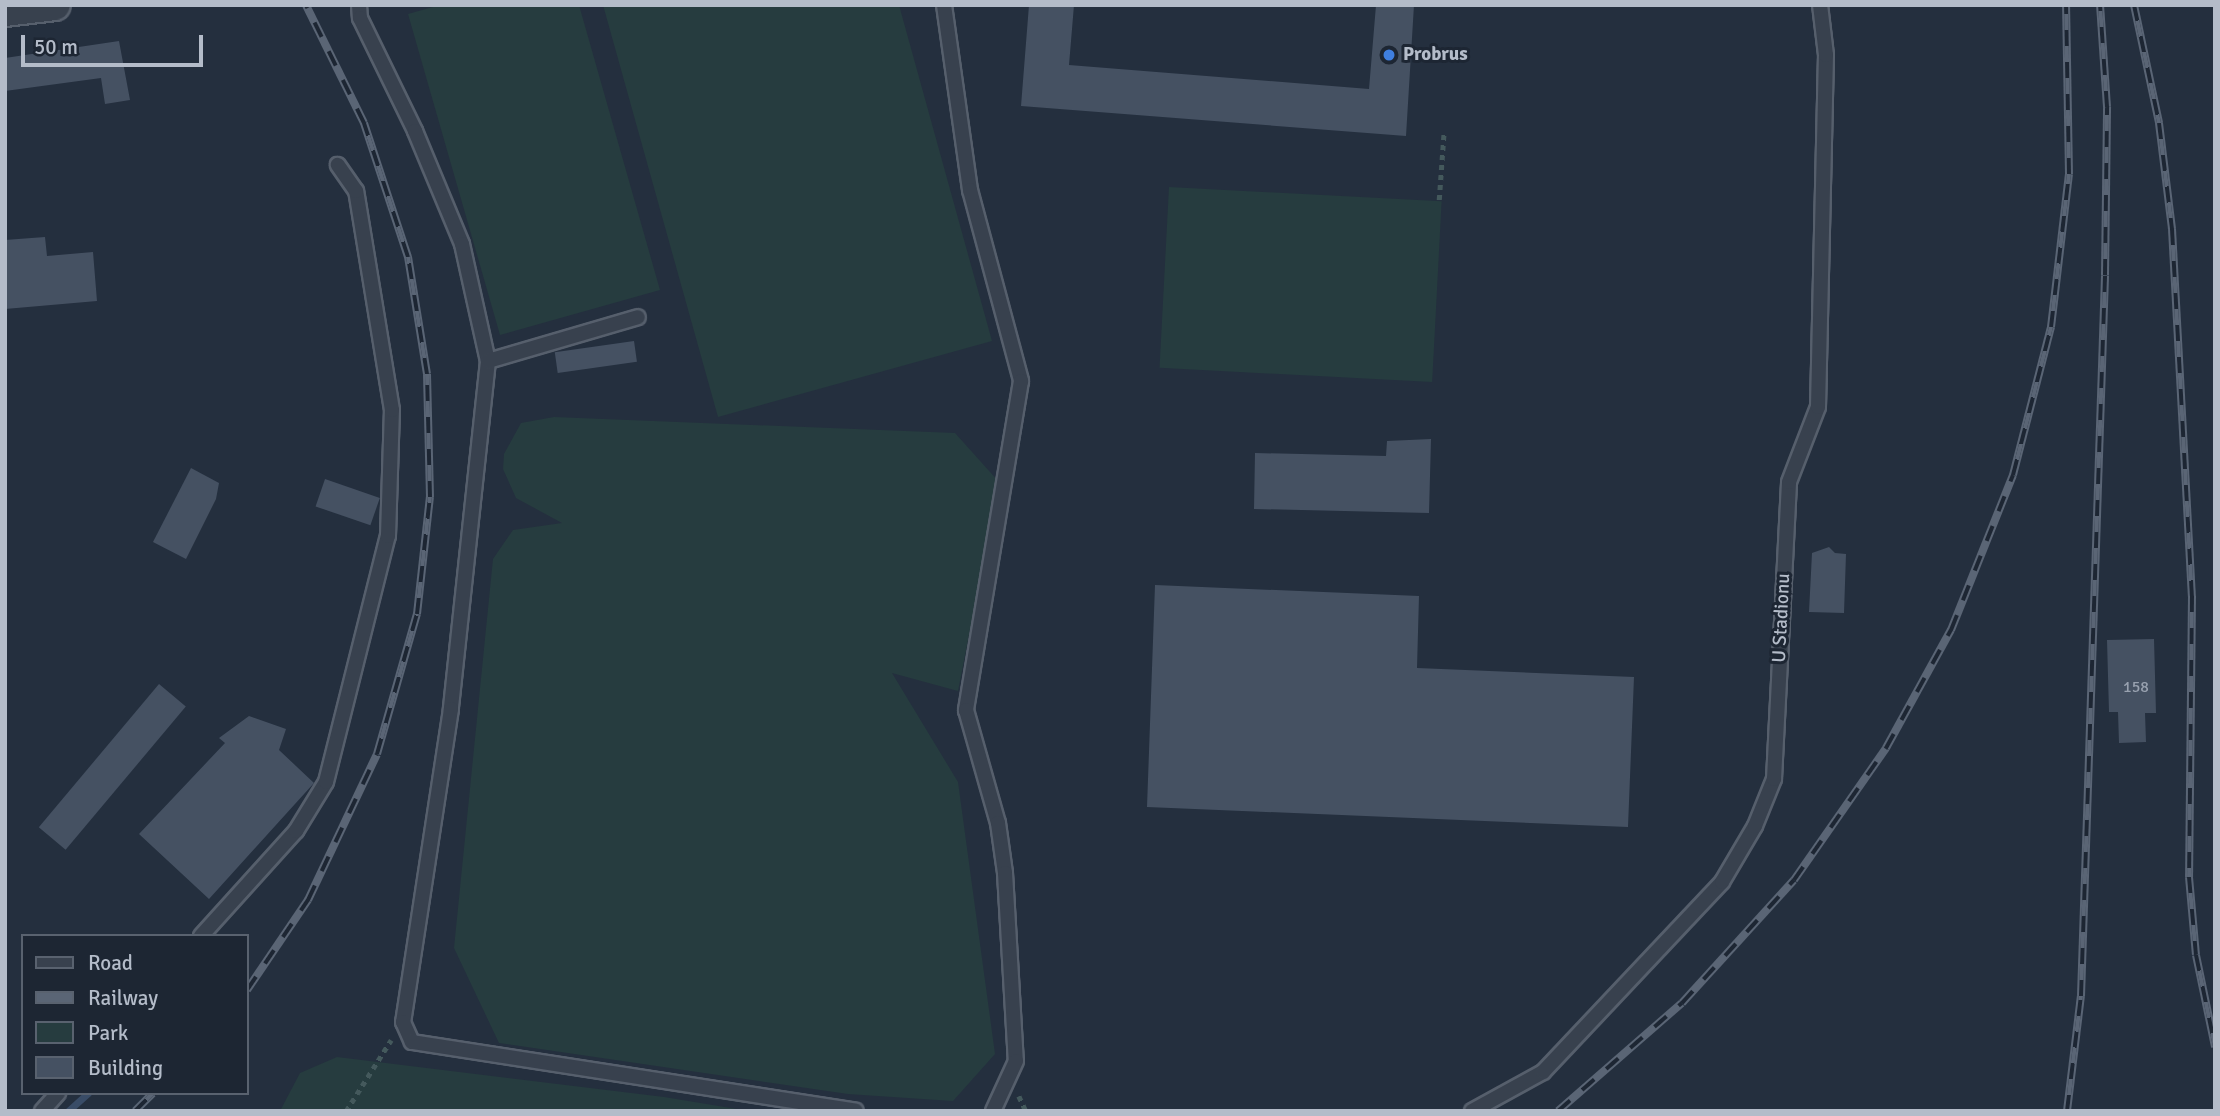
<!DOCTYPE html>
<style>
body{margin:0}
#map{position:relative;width:2220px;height:1116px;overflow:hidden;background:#242f3e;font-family:Signika,sans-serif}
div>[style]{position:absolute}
.green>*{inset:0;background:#263c3f;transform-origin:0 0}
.stream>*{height:7px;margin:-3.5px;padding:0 3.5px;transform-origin:3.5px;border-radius:3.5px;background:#394c67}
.building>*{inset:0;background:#455162;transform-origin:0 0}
.path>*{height:4.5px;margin-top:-2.25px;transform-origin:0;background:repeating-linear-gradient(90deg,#44595c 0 5px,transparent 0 10px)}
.roads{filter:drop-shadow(2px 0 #565f6c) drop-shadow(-2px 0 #565f6c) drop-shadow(0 2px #565f6c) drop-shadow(0 -2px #565f6c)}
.lane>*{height:14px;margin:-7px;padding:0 7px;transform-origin:7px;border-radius:7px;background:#38414e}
.street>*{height:30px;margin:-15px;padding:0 15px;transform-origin:15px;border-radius:15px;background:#38414e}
.rail>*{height:8px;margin-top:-4px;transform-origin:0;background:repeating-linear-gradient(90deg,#1d2633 0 16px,#5a6575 0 32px);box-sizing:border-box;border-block:2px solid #5a6575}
.dots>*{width:19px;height:19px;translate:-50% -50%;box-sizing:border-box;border:4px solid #1d2633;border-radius:50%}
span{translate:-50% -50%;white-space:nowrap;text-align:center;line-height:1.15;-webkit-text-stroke:6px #1d2633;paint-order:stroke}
.number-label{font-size:16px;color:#98a1af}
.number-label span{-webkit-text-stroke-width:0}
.poi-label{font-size:19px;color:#b4bcc9;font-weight:700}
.left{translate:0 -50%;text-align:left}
.street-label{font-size:19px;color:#b4bcc9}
.frame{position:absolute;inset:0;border:7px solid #b4bcc9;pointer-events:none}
.legend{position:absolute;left:21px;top:934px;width:228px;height:161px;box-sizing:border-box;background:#1d2633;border:2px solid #59626f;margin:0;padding:9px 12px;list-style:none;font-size:21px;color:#b4bcc9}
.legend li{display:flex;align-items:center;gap:14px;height:35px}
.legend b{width:35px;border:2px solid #59626f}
.scale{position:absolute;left:21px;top:35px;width:182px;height:32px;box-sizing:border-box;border:4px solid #b4bcc9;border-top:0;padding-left:9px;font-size:21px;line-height:24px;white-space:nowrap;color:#b4bcc9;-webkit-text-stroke:5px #1d2633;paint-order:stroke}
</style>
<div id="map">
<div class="green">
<i style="clip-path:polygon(440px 5px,579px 5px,660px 290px,500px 335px,408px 14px)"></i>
<i style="clip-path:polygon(603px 5px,899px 5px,992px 341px,718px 417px)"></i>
<i style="left:1169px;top:187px;width:273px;height:181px;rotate:3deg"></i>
<i style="clip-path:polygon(554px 417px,955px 433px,999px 482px,958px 691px,892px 673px,958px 782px,995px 1054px,953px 1101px,848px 1094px,499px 1043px,454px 948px,493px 559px,513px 530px,562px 523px,516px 498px,503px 469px,504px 454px,521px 423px)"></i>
<i style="clip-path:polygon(337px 1057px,664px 1097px,749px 1111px,280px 1111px,300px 1073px)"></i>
</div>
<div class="stream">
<i style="left:68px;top:1111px;width:27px;rotate:-42deg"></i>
</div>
<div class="building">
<i style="clip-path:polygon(1029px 5px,1074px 5px,1069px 65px,1369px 89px,1376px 5px,1414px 5px,1406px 136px,1021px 106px)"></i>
<i style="clip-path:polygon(119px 41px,130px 100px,105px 104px,101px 78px,5px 91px,5px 58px)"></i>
<i style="clip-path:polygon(45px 237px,47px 256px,93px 252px,97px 301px,5px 309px,5px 240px)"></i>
<i style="left:634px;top:341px;width:21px;height:80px;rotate:82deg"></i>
<i style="clip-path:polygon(1431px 439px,1429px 513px,1254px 509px,1255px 453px,1386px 456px,1387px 441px)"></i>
<i style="clip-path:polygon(191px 468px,219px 483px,216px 499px,186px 559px,153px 542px)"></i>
<i style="left:325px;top:479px;width:58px;height:29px;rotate:19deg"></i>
<i style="clip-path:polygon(1829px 547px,1835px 553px,1846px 554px,1844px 613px,1809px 612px,1812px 553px)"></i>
<i style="clip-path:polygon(1155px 585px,1419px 596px,1417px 668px,1634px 677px,1628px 827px,1147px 807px)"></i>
<i style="clip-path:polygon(2154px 639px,2156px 713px,2145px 713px,2146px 742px,2119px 743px,2118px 712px,2109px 712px,2107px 640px)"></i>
<i style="left:159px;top:684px;width:35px;height:187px;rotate:40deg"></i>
<i style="clip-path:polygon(249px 716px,286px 729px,279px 750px,314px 783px,209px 899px,139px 834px,225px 743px,219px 738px)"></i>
</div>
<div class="path">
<i style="left:1439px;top:200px;width:69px;rotate:-85.9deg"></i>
<i style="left:1019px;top:1096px;width:17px;rotate:65deg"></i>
<i style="left:346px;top:1111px;width:84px;rotate:-57.6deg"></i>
</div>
<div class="roads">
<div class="lane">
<i style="left:359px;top:5px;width:13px;rotate:86deg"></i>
<i style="left:360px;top:18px;width:126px;rotate:64deg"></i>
<i style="left:415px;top:131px;width:122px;rotate:67.4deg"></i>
<i style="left:462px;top:244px;width:120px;rotate:77.5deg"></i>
<i style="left:488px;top:361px;width:350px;rotate:96.1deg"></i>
<i style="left:451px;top:709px;width:317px;rotate:98.7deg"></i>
<i style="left:403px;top:1022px;width:22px;rotate:66deg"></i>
<i style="left:412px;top:1042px;width:449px;rotate:8.8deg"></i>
<i style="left:944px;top:5px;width:187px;rotate:82deg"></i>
<i style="left:970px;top:190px;width:198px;rotate:75deg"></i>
<i style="left:1021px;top:381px;width:334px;rotate:99.5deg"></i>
<i style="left:966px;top:710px;width:117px;rotate:74.2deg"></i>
<i style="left:998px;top:823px;width:50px;rotate:82deg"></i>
<i style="left:1005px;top:873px;width:188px;rotate:86.7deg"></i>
<i style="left:1016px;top:1061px;width:55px;rotate:114.7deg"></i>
<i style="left:488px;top:361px;width:156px;rotate:-16.3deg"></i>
<i style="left:201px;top:936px;width:142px;rotate:-47.9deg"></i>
<i style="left:296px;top:831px;width:57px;rotate:-58.5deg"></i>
<i style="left:326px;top:782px;width:254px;rotate:-75.9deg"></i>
<i style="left:388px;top:536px;width:126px;rotate:-88.2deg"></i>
<i style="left:392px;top:410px;width:222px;rotate:-99.3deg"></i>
<i style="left:356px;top:191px;width:32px;rotate:-125deg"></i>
<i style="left:42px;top:1111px;width:24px;rotate:-48deg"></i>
<i style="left:1472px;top:1111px;width:81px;rotate:-28.8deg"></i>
<i style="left:1543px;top:1072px;width:261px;rotate:-46.7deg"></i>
<i style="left:1722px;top:882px;width:65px;rotate:-59.5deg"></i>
<i style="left:1755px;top:826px;width:51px;rotate:-68deg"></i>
<i style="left:1774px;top:779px;width:297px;rotate:-87.1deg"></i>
<i style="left:1789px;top:482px;width:80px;rotate:-68.9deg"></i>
<i style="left:1818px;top:407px;width:352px;rotate:-88.7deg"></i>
<i style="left:1826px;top:55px;width:50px;rotate:-96.8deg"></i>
</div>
<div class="street">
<i style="left:5px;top:11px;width:50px;rotate:-6.8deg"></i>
</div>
</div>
<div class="rail">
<i style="left:2134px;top:5px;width:121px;rotate:78deg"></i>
<i style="left:2159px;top:123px;width:107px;rotate:83deg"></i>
<i style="left:2172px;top:229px;width:368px;rotate:86.9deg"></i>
<i style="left:2192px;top:596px;width:281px;rotate:90.6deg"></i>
<i style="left:2189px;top:877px;width:78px;rotate:84.9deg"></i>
<i style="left:2196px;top:955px;width:94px;rotate:78.3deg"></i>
<i style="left:247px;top:990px;width:109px;rotate:-55.9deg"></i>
<i style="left:308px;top:900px;width:161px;rotate:-64.7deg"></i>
<i style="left:377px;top:754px;width:146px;rotate:-74.1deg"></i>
<i style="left:417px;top:614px;width:118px;rotate:-83.7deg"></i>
<i style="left:430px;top:497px;width:123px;rotate:-91.4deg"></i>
<i style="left:427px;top:374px;width:119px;rotate:-99.2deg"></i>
<i style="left:408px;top:257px;width:141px;rotate:-108.2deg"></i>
<i style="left:364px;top:123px;width:131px;rotate:-116.2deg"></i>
<i style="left:135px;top:1111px;width:25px;rotate:-45deg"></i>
<i style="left:1558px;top:1111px;width:164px;rotate:-41.1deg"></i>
<i style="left:1682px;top:1003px;width:166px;rotate:-47.7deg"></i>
<i style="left:1794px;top:880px;width:161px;rotate:-55.1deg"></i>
<i style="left:1886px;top:748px;width:135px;rotate:-61.2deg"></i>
<i style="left:1951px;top:630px;width:167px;rotate:-68.2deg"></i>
<i style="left:2013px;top:475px;width:153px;rotate:-75.6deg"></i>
<i style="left:2051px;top:327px;width:154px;rotate:-83.3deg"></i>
<i style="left:2069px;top:174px;width:169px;rotate:-91deg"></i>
<i style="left:2067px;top:1111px;width:116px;rotate:-83.1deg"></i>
<i style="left:2081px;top:996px;width:721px;rotate:-88.09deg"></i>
<i style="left:2105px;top:275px;width:168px;rotate:-89.3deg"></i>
<i style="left:2107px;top:107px;width:102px;rotate:-93.9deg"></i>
</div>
<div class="dots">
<i style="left:1389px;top:55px;background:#3f7fe0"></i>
</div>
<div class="number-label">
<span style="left:2136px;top:687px">158</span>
</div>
<div class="poi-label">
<span class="left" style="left:1403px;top:55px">Probrus</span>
</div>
<div class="street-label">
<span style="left:1782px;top:618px;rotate:-87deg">U Stadionu</span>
</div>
<div class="frame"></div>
<ul class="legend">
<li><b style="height:9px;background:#38414e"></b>Road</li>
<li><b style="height:9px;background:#5a6575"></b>Railway</li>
<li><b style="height:19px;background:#263c3f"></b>Park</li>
<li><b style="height:19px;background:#455162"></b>Building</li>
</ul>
<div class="scale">50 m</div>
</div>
